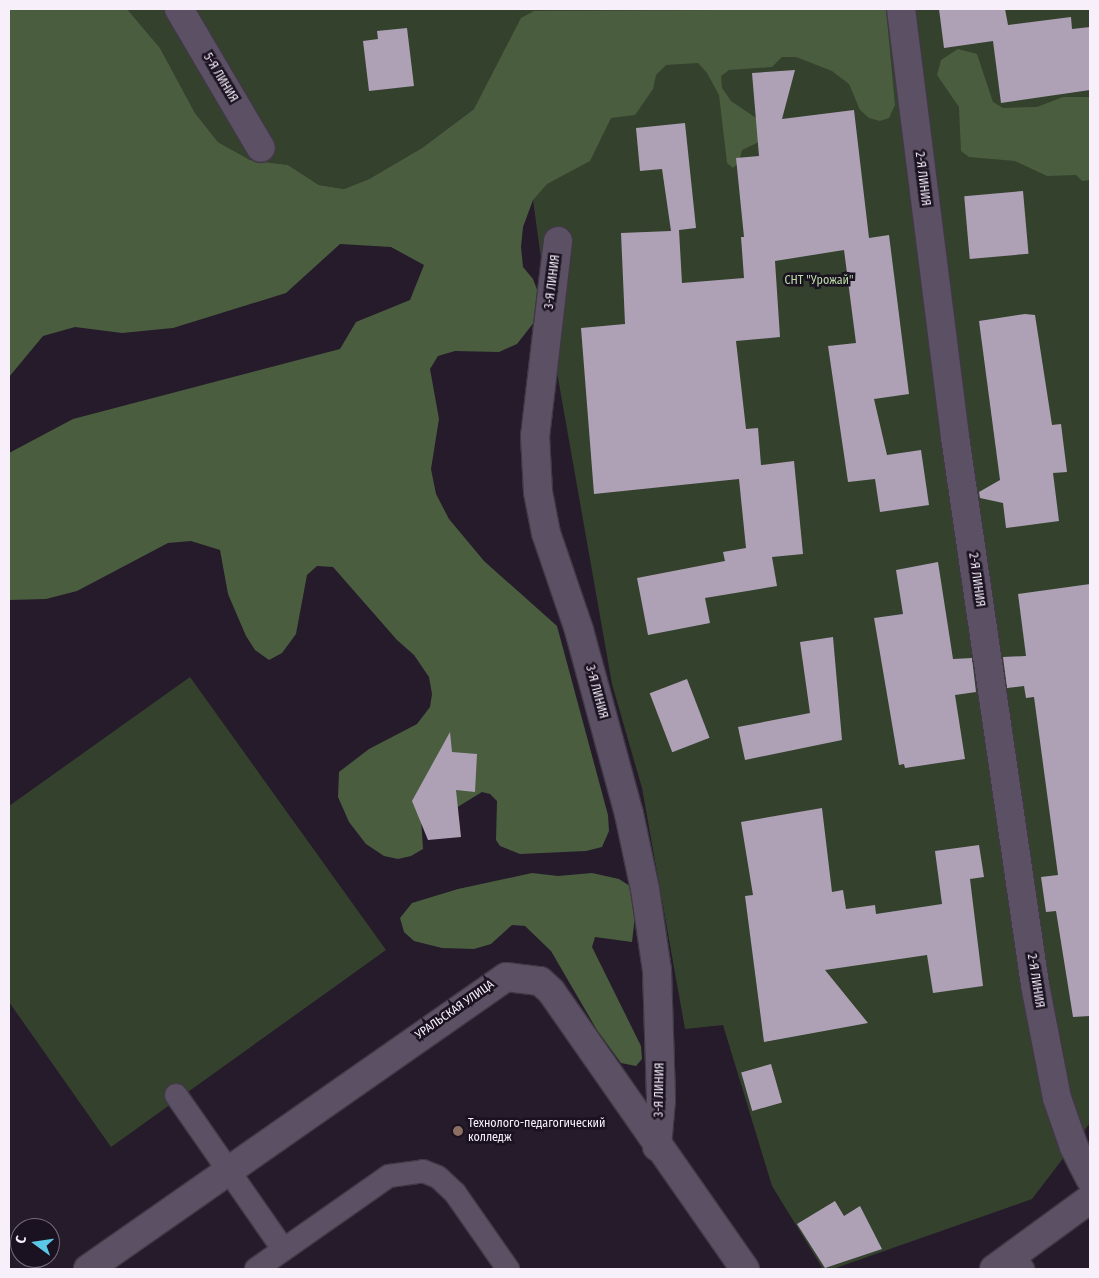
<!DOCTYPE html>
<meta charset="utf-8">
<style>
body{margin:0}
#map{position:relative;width:1099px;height:1278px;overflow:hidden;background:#251b2b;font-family:"Fira Sans Condensed",sans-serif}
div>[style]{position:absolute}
.green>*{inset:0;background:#34412d}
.forest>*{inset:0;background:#4a5d3f}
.building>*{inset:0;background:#aea1b6;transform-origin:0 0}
.roads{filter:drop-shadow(1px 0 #413946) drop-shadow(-1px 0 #413946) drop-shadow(0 1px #413946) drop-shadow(0 -1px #413946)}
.lane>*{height:22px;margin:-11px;padding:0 11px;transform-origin:11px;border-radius:11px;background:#5c5164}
.street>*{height:28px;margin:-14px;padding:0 14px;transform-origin:14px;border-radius:14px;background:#5c5164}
.dots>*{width:14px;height:14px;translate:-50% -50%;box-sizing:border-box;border:2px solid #1b1221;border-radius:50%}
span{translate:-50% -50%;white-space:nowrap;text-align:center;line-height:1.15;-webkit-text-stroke:5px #1b1221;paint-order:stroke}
.street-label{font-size:12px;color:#f7f0fb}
.park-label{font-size:12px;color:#badda6}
.poi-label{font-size:12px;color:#f7f0fb}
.left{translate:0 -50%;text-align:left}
.frame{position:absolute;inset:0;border:10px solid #f7f0fb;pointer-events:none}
.north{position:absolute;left:10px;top:1218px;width:50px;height:50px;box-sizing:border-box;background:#1b1221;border:1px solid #736b78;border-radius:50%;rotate:284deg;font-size:14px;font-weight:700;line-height:20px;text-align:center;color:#f7f0fb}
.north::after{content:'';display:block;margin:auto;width:18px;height:22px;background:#5bc8e7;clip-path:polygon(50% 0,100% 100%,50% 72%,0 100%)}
</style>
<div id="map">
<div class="green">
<i style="clip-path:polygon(127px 9px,1090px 9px,1090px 1123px,1032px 1199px,833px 1269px,823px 1269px,772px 1186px,723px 1025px,685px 1029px,642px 788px,612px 684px,555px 361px,533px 200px,474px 109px,422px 148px,369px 179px,344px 189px,319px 185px,288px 165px,250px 160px,218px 142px,195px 113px,160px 48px)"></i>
<i style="clip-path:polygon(190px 677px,386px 950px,111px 1147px,9px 1002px,9px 806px)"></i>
</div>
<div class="forest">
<i style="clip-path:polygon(9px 9px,127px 9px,160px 48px,195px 113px,218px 142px,250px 160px,288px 165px,319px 185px,344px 189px,369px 179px,422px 148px,474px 109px,521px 18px,534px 11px,886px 9px,895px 105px,889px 118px,880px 121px,869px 118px,860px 110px,849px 84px,832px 71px,796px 57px,782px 57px,772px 67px,729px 70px,721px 76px,722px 88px,731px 101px,759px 120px,761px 141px,742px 150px,739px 162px,733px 168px,727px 163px,719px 95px,707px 73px,698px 63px,666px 65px,656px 75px,653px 89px,635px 115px,611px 118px,590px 161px,547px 184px,533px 200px,523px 227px,521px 247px,523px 267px,533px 279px,539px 295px,535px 321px,517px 344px,499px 352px,455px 351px,438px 356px,430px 369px,439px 419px,431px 469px,436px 494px,449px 519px,484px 561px,557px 626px,608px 815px,609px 831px,602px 847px,586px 851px,520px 854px,500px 846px,496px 840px,497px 801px,490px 794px,482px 792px,451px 811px,421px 817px,423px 849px,411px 856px,398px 859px,384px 856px,366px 844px,349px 822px,338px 797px,339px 772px,369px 749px,417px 724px,430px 707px,432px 694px,429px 677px,414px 655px,397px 640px,333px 567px,317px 566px,307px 575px,296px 634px,282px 653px,269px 660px,255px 650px,246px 636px,228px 594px,220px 550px,191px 541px,168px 543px,77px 591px,46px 599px,9px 600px,9px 453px,73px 419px,340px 349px,356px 322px,410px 300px,424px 265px,391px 247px,340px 244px,286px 293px,173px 328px,122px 333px,75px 327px,43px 336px,9px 377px)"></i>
<i style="clip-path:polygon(958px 49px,977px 54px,993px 102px,1003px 108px,1037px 107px,1063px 97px,1090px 97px,1090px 180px,1082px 181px,1076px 175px,1047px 176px,1015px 161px,969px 157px,961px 151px,959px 107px,937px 75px,941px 60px)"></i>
<i style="clip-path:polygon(532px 873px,558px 876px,592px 873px,619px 879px,630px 886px,636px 908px,632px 942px,595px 937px,592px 947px,641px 1046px,642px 1059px,636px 1066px,621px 1063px,597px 1030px,551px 951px,525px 926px,512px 925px,491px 944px,474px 949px,442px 948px,414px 941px,404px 932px,400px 918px,412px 903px,458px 889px)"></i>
</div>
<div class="building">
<i style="clip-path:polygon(939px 9px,1005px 9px,1008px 25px,1071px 17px,1072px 29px,1090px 27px,1090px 90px,1001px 103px,993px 41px,944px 48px)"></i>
<i style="clip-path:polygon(407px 28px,414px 86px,369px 91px,363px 41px,378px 39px,377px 31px)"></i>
<i style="clip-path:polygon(795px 70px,782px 119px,854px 110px,869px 238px,889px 235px,909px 394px,874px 399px,887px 455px,921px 450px,929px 505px,880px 512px,875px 479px,848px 482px,828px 346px,856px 343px,844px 250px,775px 261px,780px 337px,736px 341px,746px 429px,758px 428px,761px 465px,794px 461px,803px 554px,772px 557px,777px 586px,705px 598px,710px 623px,648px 635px,637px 578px,725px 561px,723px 552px,746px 548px,739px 479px,594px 494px,581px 328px,625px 324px,621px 233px,671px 231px,662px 169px,640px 171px,636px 128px,685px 123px,696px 228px,679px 230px,682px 283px,744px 278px,741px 237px,744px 237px,736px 158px,759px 156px,752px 73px)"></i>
<i style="left:1023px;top:191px;width:63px;height:59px;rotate:85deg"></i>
<i style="clip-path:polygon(1025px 314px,1035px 315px,1052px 425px,1061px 424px,1067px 472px,1053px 473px,1059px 521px,1006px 528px,1003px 503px,980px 498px,979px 492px,1000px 480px,979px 321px)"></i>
<i style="clip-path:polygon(938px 562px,953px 659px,972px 658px,976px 692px,955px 695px,965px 759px,905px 768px,904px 764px,899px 765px,874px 618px,903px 614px,896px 570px)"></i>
<i style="clip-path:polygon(1090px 584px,1090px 1016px,1073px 1017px,1056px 911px,1046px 912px,1041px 877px,1058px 875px,1034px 697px,1026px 698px,1024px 686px,1007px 688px,1003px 657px,1026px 656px,1018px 594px)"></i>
<i style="clip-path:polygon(833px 637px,842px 740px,745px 760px,738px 727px,810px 713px,800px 642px)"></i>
<i style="left:687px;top:679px;width:63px;height:40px;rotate:69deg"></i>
<i style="clip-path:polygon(450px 732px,452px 752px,477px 754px,475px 792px,456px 790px,461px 837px,428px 840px,412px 801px)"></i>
<i style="clip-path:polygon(822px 808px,832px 892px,843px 890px,846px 909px,875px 905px,876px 914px,942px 904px,935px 851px,979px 845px,984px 877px,970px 879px,983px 986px,933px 993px,927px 955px,825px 970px,868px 1023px,764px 1042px,745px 896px,753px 895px,741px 822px)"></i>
<i style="left:771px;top:1064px;width:40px;height:31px;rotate:74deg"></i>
<i style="clip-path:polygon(835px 1201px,844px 1216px,860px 1206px,882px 1249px,825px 1268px,797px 1224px)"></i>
</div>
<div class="roads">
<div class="lane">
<i style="left:176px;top:1095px;width:188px;rotate:55.2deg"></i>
<i style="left:1013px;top:1254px;width:18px;rotate:56deg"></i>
<i style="left:256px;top:1269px;width:162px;rotate:-35deg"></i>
<i style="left:389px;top:1176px;width:34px;rotate:-8deg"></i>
<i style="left:423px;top:1171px;width:16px;rotate:22deg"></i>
<i style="left:438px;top:1177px;width:23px;rotate:43deg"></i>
<i style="left:455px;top:1193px;width:93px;rotate:55.1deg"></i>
</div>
<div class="street">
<i style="left:179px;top:9px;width:161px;rotate:59.5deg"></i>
<i style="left:901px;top:9px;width:431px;rotate:82.8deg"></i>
<i style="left:955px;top:437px;width:554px;rotate:81.69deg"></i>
<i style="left:1035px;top:985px;width:115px;rotate:79deg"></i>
<i style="left:1057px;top:1098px;width:52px;rotate:70.9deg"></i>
<i style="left:1074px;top:1147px;width:36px;rotate:63deg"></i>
<i style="left:558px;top:241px;width:196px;rotate:96.7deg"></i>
<i style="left:535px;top:436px;width:56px;rotate:86.9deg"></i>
<i style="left:538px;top:492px;width:42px;rotate:79deg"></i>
<i style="left:546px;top:533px;width:102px;rotate:71.2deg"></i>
<i style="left:579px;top:630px;width:191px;rotate:74.8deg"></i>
<i style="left:629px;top:814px;width:77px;rotate:78deg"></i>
<i style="left:645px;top:889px;width:82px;rotate:81.6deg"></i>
<i style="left:657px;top:970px;width:129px;rotate:88.2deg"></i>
<i style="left:661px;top:1099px;width:48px;rotate:94.8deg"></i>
<i style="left:88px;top:1269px;width:510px;rotate:-34.94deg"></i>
<i style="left:506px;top:977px;width:34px;rotate:7deg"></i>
<i style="left:540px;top:981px;width:15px;rotate:42deg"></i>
<i style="left:551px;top:991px;width:339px;rotate:55.1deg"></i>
<i style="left:994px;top:1269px;width:119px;rotate:-36.1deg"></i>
</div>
</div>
<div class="dots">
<i style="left:458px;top:1131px;background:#8d6e63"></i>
</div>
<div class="street-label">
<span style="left:220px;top:78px;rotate:59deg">5-Я ЛИНИЯ</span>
<span style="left:922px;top:179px;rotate:83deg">2-Я ЛИНИЯ</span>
<span style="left:553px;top:282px;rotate:-83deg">3-Я ЛИНИЯ</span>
<span style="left:976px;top:580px;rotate:82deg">2-Я ЛИНИЯ</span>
<span style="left:596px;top:692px;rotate:75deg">3-Я ЛИНИЯ</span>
<span style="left:1035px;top:981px;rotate:81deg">2-Я ЛИНИЯ</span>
<span style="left:455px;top:1010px;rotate:-35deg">УРАЛЬСКАЯ УЛИЦА</span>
<span style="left:660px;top:1090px;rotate:-89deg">3-Я ЛИНИЯ</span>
</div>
<div class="park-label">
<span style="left:819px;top:281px">СНТ "Урожай"</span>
</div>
<div class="poi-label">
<span class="left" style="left:468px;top:1131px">Технолого-педагогический<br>колледж</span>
</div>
<div class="frame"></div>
<div class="north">С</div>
</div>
